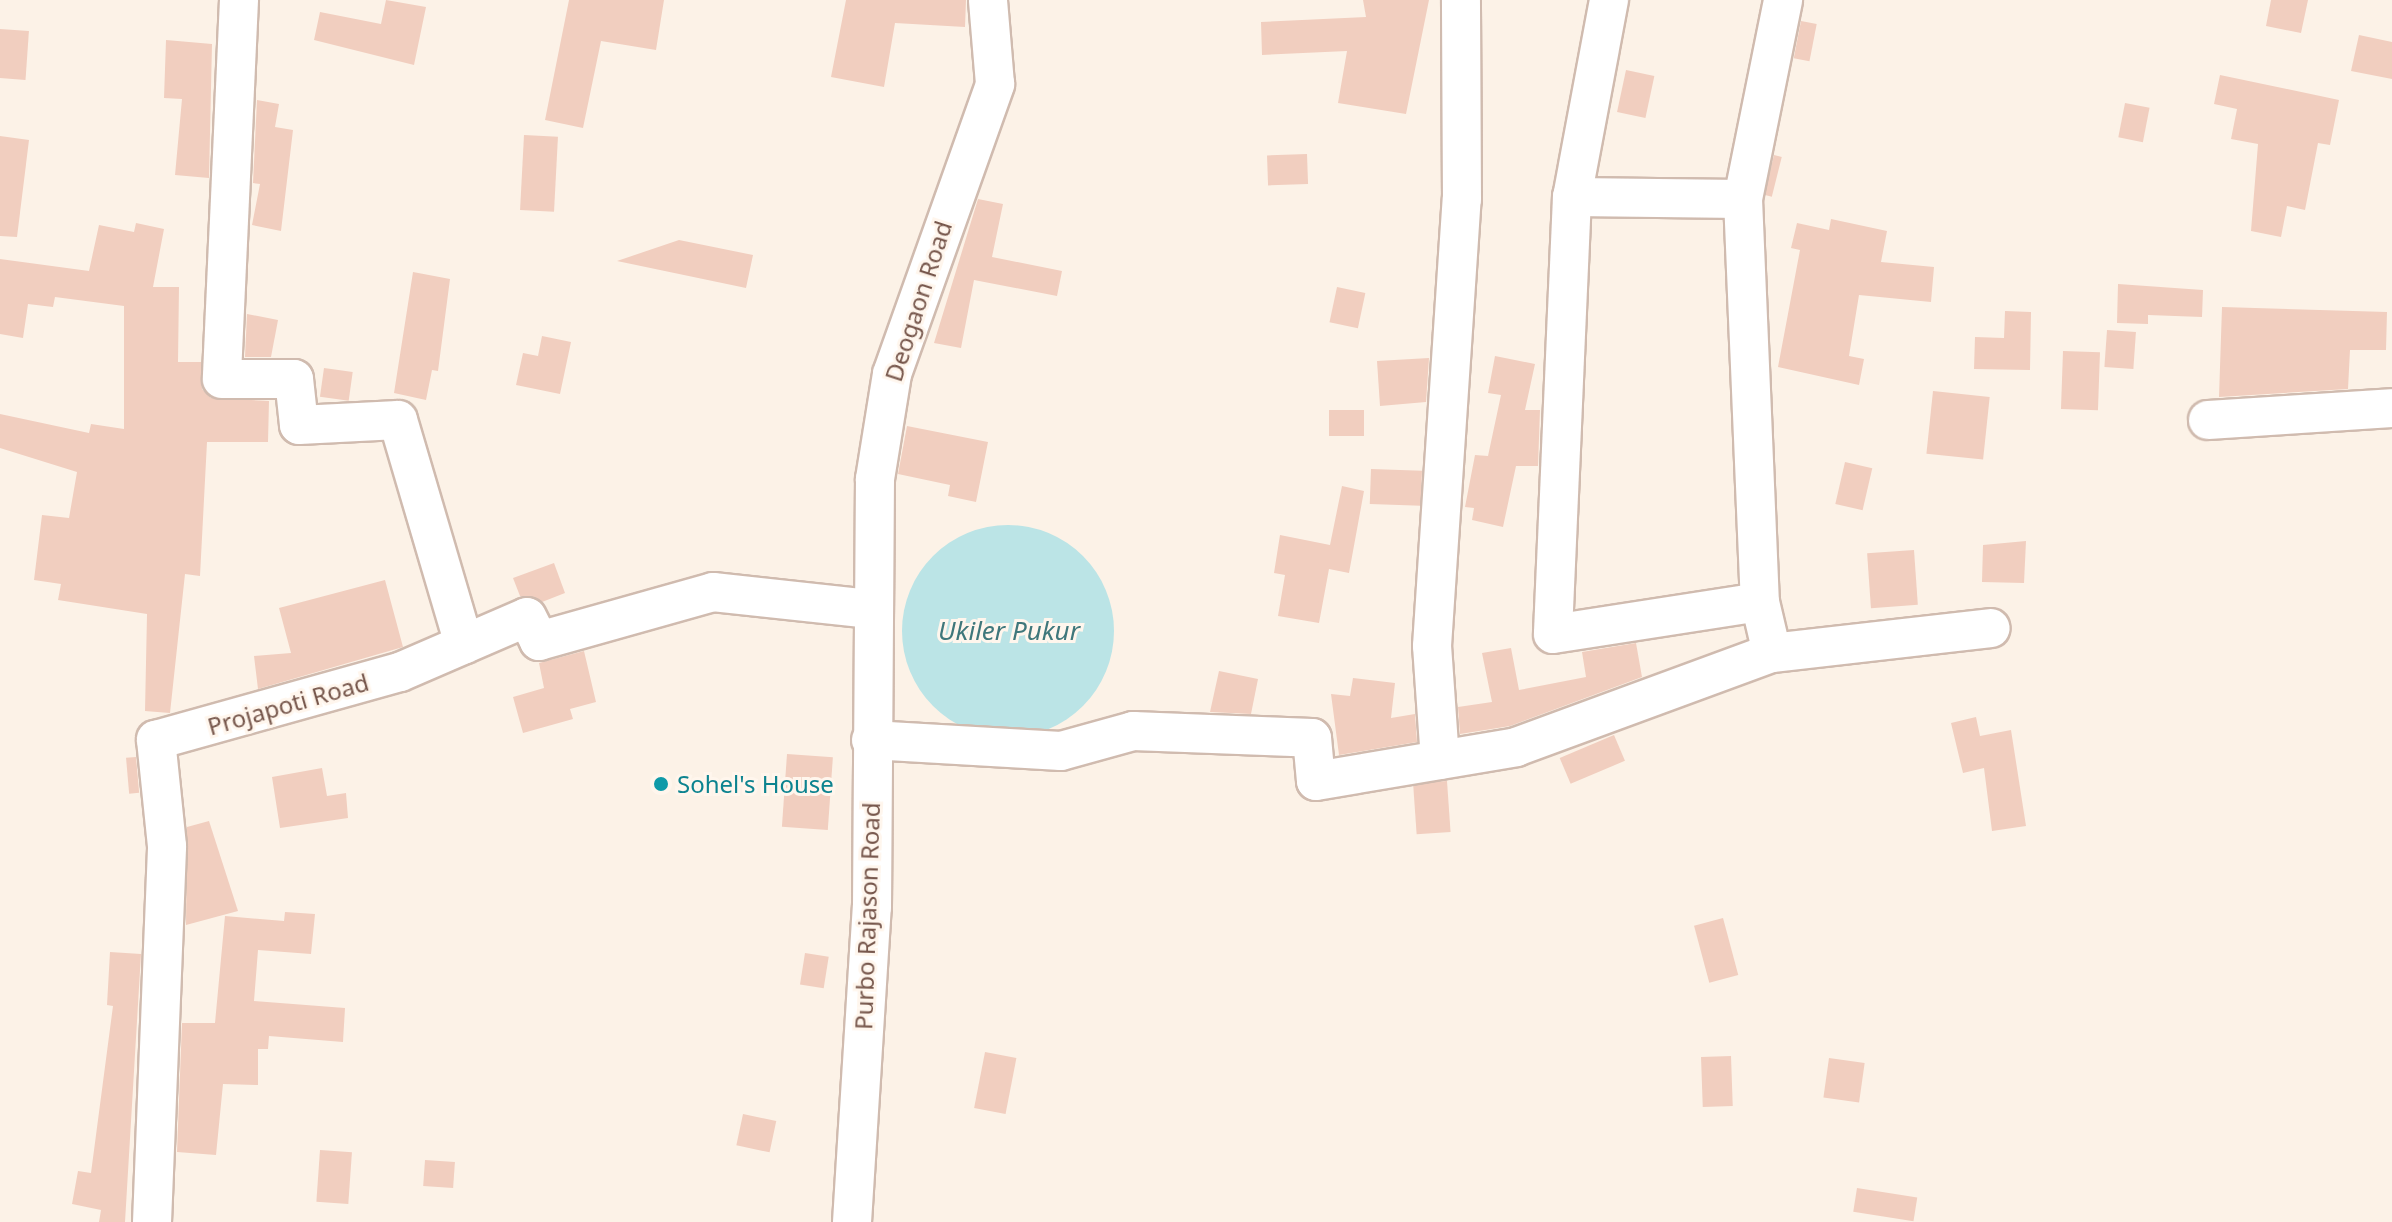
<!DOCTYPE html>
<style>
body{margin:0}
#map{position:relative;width:2392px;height:1222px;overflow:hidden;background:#fcf2e7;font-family:"Noto Sans",sans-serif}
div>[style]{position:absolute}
.water>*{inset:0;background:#bbe4e6}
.round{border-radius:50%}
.building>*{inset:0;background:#f1cebf;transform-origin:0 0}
.roads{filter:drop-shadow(2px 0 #d0bbaf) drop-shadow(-2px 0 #d0bbaf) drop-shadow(0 2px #d0bbaf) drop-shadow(0 -2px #d0bbaf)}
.minor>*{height:38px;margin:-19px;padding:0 19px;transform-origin:19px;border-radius:19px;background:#fff}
.dots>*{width:22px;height:22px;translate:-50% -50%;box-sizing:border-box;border:4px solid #fff6ed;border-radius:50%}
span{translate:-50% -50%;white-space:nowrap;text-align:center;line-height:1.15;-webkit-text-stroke:6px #fff6ed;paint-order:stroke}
.street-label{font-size:24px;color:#76564b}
.culture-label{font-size:24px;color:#0d838f}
.left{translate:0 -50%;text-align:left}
.water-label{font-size:26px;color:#3f777b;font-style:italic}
</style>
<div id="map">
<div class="water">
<i class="round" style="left:902px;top:525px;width:212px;height:212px"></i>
</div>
<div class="building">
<i style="clip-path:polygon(386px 0,426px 7px,414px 65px,314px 40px,320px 12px,381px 24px)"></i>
<i style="clip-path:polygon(569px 0,664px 0,656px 50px,601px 41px,583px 128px,545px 120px)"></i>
<i style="clip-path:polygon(846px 0,966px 0,965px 27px,895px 23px,884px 87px,831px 77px)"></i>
<i style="clip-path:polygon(1363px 0,1429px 0,1406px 114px,1338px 103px,1347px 51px,1262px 55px,1261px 22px,1366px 17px)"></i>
<i style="clip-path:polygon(2271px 0,2308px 0,2301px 33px,2266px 26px)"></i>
<i style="left:1801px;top:21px;width:16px;height:38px;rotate:11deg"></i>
<i style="left:0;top:29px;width:29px;height:49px;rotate:4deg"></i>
<i style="clip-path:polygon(2359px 35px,2392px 42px,2392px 79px,2351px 71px)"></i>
<i style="clip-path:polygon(166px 40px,212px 44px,209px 178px,175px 175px,182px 99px,164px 98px)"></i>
<i style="left:1626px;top:70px;width:29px;height:43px;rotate:12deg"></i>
<i style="clip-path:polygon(2220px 75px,2339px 100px,2330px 145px,2318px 143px,2305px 210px,2287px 206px,2281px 237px,2251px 231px,2258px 144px,2231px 139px,2237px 109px,2214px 104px)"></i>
<i style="clip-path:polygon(257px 100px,279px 104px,275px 127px,293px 130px,281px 231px,252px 225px,260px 184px,253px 183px)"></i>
<i style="left:2125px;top:103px;width:25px;height:35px;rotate:11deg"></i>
<i style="left:524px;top:135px;width:34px;height:75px;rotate:3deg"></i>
<i style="clip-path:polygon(0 136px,29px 140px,17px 237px,0 236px)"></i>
<i style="left:1307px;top:154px;width:30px;height:40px;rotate:88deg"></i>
<i style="left:1774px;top:155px;width:8px;height:41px;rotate:14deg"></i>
<i style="clip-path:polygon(978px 199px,1003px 204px,992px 257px,1062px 271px,1057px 296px,974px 280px,961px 348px,934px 343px)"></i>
<i style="clip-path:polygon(1831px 219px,1887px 231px,1881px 262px,1934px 267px,1931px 302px,1859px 295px,1849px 356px,1864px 359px,1859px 385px,1778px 367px,1800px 250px,1791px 248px,1797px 223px,1829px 230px)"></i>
<i style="clip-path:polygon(136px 223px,164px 229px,153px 287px,179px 287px,178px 362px,201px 362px,202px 389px,211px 398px,269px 401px,268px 442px,207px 442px,200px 576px,185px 574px,170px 713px,145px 711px,147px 614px,58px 600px,61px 584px,34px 580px,42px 515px,69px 518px,77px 472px,0 448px,0 414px,89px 433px,91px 424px,124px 429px,124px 306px,55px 297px,53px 307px,28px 304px,23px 338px,0 334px,0 259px,89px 271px,99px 225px,134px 232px)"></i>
<i style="clip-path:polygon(679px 240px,753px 255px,746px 288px,617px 261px)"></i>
<i style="clip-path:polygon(413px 272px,450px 279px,438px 371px,432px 370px,426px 400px,394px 393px)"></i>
<i style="clip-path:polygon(2118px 284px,2203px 290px,2202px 317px,2148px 315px,2148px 324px,2117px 323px)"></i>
<i style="left:1337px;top:287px;width:29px;height:36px;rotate:12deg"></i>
<i style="clip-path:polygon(2222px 307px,2387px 312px,2386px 350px,2350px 350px,2348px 389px,2219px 397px)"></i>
<i style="clip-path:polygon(2005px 311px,2031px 312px,2030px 370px,1974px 369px,1975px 337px,2004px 338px)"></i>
<i style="clip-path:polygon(247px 314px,278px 320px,271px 357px,245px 357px)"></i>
<i style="left:2107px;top:330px;width:29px;height:37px;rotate:4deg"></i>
<i style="clip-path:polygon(542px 336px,571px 342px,560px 394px,516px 385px,523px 353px,538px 356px)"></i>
<i style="left:2063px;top:351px;width:37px;height:58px;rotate:2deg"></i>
<i style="clip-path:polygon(1495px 356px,1535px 364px,1525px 410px,1540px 410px,1538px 466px,1516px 466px,1503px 527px,1472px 520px,1474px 508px,1465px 507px,1475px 455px,1488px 456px,1501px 395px,1488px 393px)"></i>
<i style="clip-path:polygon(1429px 358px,1426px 402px,1380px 406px,1377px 361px)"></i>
<i style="left:324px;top:368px;width:29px;height:29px;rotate:8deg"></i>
<i style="left:1933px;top:391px;width:57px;height:63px;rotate:6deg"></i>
<i style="left:1329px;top:410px;width:35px;height:26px"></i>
<i style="clip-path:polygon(907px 426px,988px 442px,976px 502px,948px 496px,950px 485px,898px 474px)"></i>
<i style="left:1845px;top:462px;width:28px;height:43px;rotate:13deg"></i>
<i style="left:1371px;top:469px;width:51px;height:35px;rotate:2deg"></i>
<i style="clip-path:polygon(1342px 486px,1364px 491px,1349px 573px,1329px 569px,1319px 623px,1278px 616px,1285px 575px,1274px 573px,1280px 535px,1330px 545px)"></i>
<i style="clip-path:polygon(2026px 541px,2024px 583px,1982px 582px,1983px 545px)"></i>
<i style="left:1914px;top:550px;width:55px;height:47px;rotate:86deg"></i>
<i style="clip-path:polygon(554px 563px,565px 593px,542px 602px,520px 596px,513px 578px)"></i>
<i style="clip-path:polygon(385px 580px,403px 647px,258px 689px,254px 656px,291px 653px,279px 608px)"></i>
<i style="clip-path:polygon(1636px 643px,1642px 677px,1510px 726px,1460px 734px,1458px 707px,1492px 702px,1482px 653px,1511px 648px,1519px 690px,1586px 677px,1582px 652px)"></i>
<i style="clip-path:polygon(584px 651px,596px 702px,570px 709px,573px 719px,523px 733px,513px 697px,544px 688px,539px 663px)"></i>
<i style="clip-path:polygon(1219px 671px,1258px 679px,1251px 714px,1210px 712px)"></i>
<i style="clip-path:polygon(1353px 678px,1395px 683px,1391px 718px,1415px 714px,1417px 742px,1339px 755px,1331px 694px,1350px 696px)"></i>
<i style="clip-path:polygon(1976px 717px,1980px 736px,2011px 730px,2026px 826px,1992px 831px,1984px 768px,1963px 773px,1951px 723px)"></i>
<i style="left:1614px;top:735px;width:28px;height:59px;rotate:67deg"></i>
<i style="left:787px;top:754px;width:46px;height:73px;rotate:4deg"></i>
<i style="left:136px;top:757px;width:36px;height:10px;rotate:85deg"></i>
<i style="clip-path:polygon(322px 768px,327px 796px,346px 793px,348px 818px,280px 828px,272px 777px)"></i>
<i style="left:1447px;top:781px;width:51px;height:34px;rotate:86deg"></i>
<i style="clip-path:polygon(209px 821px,238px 911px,186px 925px,187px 827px)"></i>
<i style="clip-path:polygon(285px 912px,315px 914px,311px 954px,258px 950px,254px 1001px,345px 1008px,343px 1042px,269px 1036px,268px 1049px,258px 1049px,258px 1085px,223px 1084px,216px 1155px,177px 1152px,182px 1023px,215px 1023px,225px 916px,284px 921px)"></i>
<i style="left:1723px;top:918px;width:59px;height:30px;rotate:75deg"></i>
<i style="clip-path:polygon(110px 952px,141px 954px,125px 1222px,99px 1222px,101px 1210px,72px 1204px,78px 1171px,91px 1173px,113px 1006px,107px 1005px)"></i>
<i style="left:805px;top:953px;width:24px;height:32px;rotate:9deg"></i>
<i style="left:985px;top:1052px;width:32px;height:57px;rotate:11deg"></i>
<i style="left:1731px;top:1056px;width:50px;height:30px;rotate:88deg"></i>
<i style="left:1829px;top:1058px;width:36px;height:40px;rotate:8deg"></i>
<i style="left:743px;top:1114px;width:34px;height:32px;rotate:12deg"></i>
<i style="left:320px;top:1150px;width:32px;height:52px;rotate:4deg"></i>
<i style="left:425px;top:1160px;width:30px;height:26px;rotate:4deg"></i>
<i style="left:1857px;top:1188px;width:61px;height:24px;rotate:9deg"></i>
</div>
<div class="roads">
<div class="minor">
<i style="left:239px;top:0;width:379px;rotate:92.6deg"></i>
<i style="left:222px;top:379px;width:72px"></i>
<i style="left:294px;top:379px;width:46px;rotate:83.8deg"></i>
<i style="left:299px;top:425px;width:99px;rotate:-2.9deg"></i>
<i style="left:398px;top:420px;width:234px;rotate:73.6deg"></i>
<i style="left:1609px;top:0;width:200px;rotate:100.6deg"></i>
<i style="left:1572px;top:197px;width:437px;rotate:92.5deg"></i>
<i style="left:1553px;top:634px;width:209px;rotate:-8.8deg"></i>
<i style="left:1760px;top:602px;width:52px;rotate:76.8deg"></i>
<i style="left:1772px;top:653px;width:220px;rotate:-6.5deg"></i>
<i style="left:1572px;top:197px;width:171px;rotate:0.7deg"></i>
<i style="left:1743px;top:199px;width:403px;rotate:87.6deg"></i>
<i style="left:1743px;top:199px;width:203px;rotate:-78.6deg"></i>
<i style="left:2208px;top:420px;width:184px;rotate:-3.7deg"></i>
<i style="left:871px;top:740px;width:190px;rotate:3.3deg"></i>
<i style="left:1061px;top:751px;width:75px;rotate:-15.5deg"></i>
<i style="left:1133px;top:731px;width:179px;rotate:2.2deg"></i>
<i style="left:1312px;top:738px;width:43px;rotate:84.7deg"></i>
<i style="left:1316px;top:781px;width:203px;rotate:-9.6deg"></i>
<i style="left:1516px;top:747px;width:273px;rotate:-20.2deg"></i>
<i style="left:1440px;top:760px;width:114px;rotate:-94deg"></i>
<i style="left:1432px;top:646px;width:448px;rotate:-86.2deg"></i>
<i style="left:1462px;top:199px;width:199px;rotate:-90.3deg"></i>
<i style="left:152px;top:1222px;width:376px;rotate:-87.7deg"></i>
<i style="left:167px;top:846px;width:107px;rotate:-95.9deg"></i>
<i style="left:156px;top:740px;width:253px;rotate:-15.6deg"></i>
<i style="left:400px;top:672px;width:138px;rotate:-23.4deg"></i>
<i style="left:527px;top:617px;width:27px;rotate:63deg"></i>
<i style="left:539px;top:641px;width:181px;rotate:-15.7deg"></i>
<i style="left:713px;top:592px;width:157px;rotate:6.2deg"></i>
<i style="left:852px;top:1222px;width:316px;rotate:-86.4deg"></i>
<i style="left:872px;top:907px;width:428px;rotate:-89.6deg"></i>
<i style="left:875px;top:479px;width:106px;rotate:-80.8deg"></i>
<i style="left:892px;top:374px;width:308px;rotate:-70.4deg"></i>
<i style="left:995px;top:84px;width:84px;rotate:-94.8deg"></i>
</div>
</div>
<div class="dots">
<i style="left:661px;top:784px;background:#0f9aa8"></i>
</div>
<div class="street-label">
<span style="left:918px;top:301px;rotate:-72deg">Deogaon Road</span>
<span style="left:288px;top:704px;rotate:-16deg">Projapoti Road</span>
<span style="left:867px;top:916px;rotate:-88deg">Purbo Rajason Road</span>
</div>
<div class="culture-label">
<span class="left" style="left:677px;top:784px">Sohel's House</span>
</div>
<div class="water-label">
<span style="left:1009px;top:631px">Ukiler Pukur</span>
</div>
</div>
